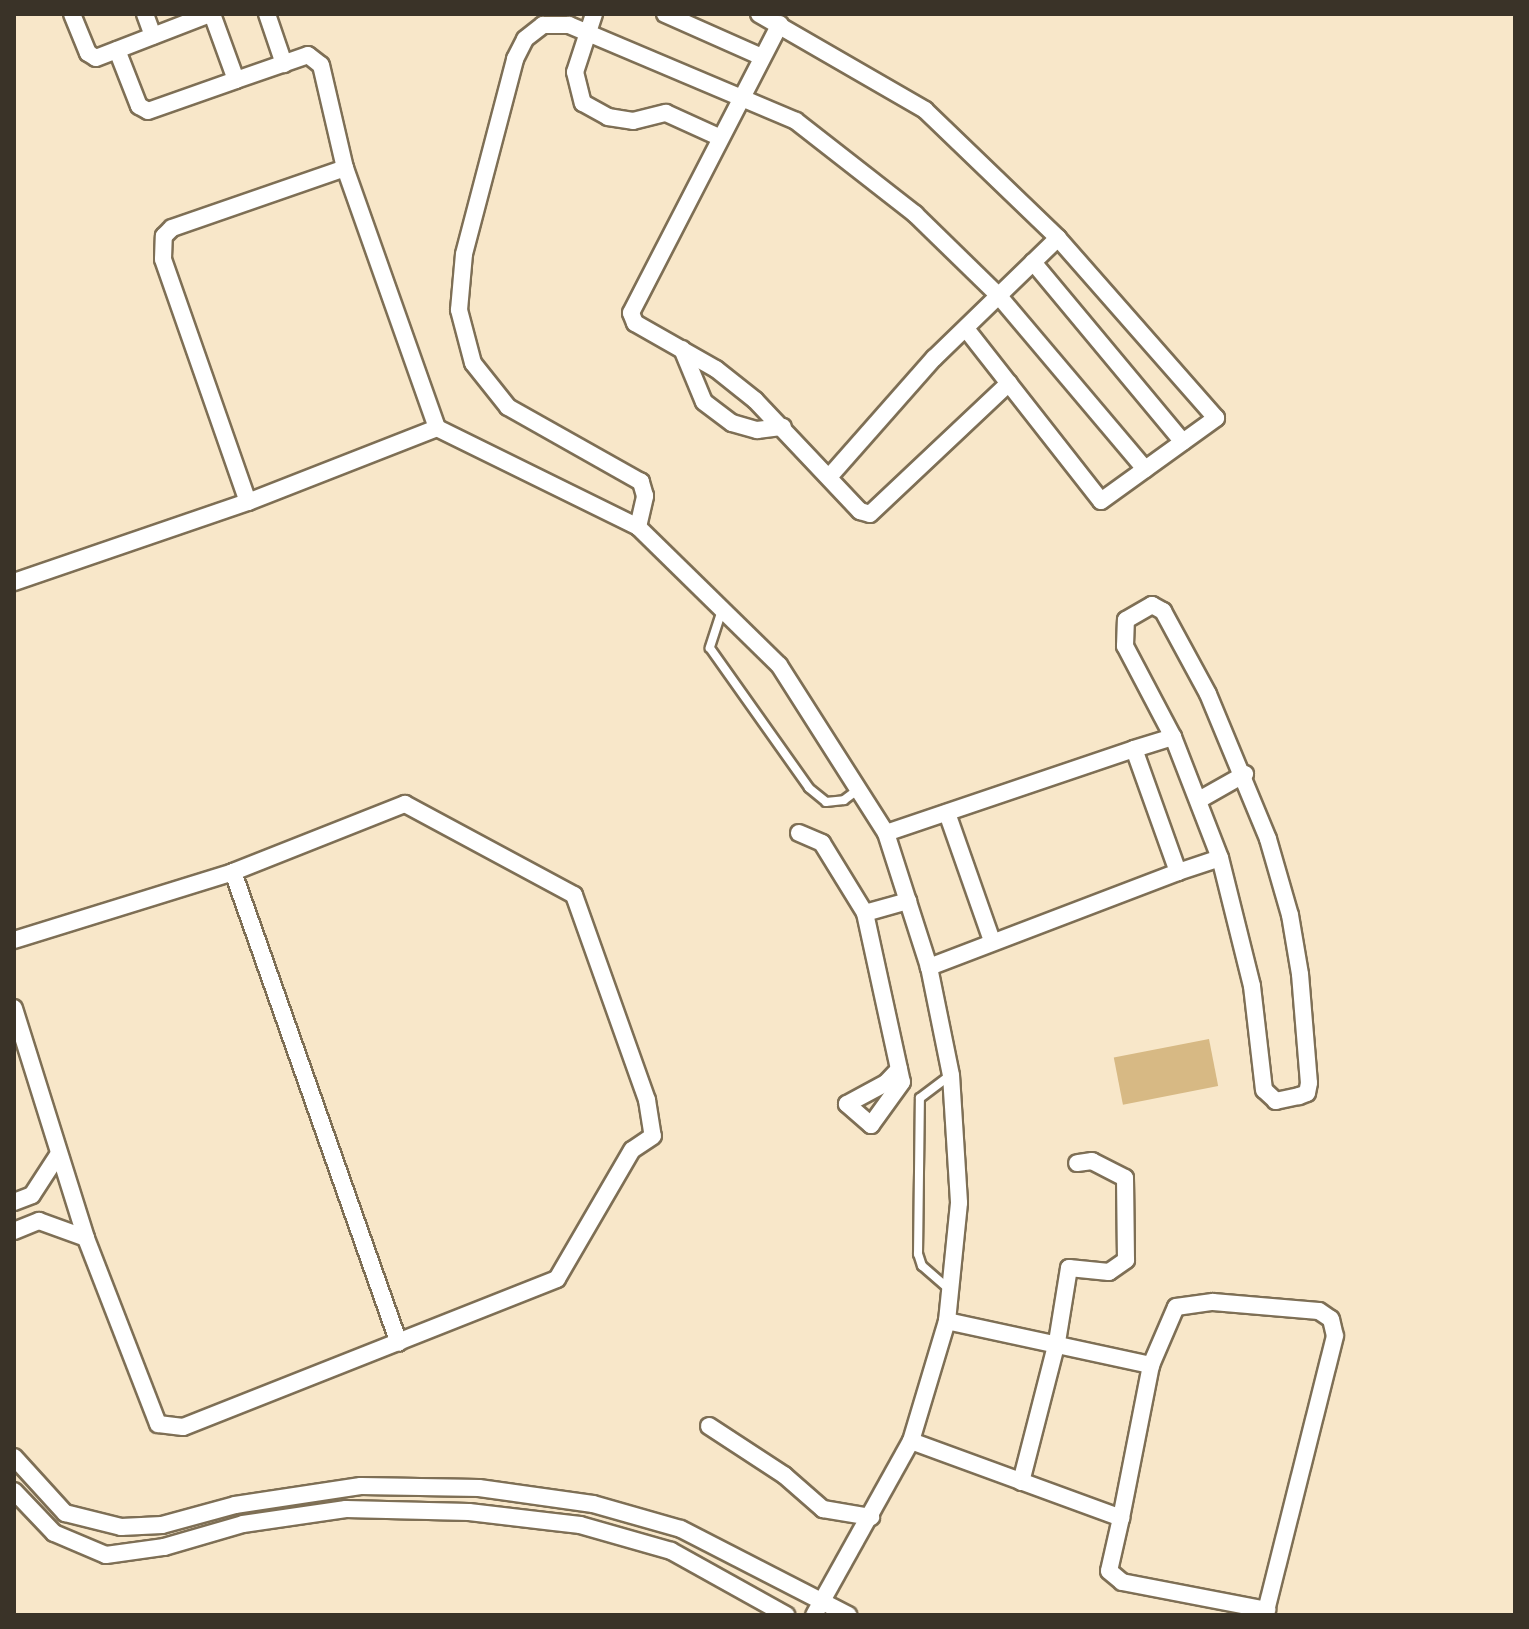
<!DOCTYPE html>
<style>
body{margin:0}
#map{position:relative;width:1529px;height:1629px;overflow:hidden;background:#f8e7c9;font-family:Karla,sans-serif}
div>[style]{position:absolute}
.green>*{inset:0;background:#d7b984;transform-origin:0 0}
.roads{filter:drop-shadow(2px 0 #7e6f55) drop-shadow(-2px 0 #7e6f55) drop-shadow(0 2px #7e6f55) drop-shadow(0 -2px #7e6f55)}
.lane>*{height:8px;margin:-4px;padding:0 4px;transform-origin:4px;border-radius:4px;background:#fff}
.street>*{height:16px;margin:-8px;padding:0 8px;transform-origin:8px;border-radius:8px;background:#fff}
span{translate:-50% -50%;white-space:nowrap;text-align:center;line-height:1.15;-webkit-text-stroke:8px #fff;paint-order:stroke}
.frame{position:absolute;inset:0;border:16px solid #3a3328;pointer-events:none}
</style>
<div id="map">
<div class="green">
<i style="left:1209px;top:1039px;width:48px;height:97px;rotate:79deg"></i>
</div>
<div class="roads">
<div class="lane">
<i style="left:722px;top:610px;width:40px;rotate:108deg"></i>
<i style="left:710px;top:648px;width:171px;rotate:54.7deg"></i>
<i style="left:809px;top:788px;width:22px;rotate:39deg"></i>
<i style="left:826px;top:802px;width:18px;rotate:-6deg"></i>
<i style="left:844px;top:800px;width:15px;rotate:-37deg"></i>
<i style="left:950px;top:1290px;width:37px;rotate:-139deg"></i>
<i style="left:922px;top:1266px;width:13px;rotate:-108deg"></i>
<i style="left:918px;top:1254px;width:156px;rotate:-89.3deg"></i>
<i style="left:920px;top:1098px;width:39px;rotate:-37deg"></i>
</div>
<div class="street">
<i style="left:72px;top:14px;width:42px;rotate:67.7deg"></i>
<i style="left:88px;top:53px;width:9px;rotate:32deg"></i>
<i style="left:96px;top:58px;width:122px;rotate:-21.1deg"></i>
<i style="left:145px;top:14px;width:23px;rotate:70deg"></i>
<i style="left:212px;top:14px;width:70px;rotate:70deg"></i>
<i style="left:236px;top:80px;width:76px;rotate:-19.1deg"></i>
<i style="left:308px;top:55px;width:16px;rotate:38deg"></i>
<i style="left:321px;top:65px;width:106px;rotate:76.9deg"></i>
<i style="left:345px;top:168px;width:276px;rotate:70.5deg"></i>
<i style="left:267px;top:14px;width:53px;rotate:71.2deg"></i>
<i style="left:594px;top:14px;width:61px;rotate:108.1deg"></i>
<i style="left:575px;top:72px;width:32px;rotate:76deg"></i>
<i style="left:583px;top:103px;width:29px;rotate:29deg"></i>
<i style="left:608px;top:117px;width:25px;rotate:9deg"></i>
<i style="left:633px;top:121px;width:34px;rotate:-14deg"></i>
<i style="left:666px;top:113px;width:58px;rotate:24.4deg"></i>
<i style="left:665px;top:14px;width:106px;rotate:23.9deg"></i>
<i style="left:759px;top:14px;width:192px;rotate:30deg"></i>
<i style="left:925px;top:110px;width:185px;rotate:43.9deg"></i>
<i style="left:1058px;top:238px;width:173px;rotate:135.9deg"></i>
<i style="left:934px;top:358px;width:156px;rotate:131.4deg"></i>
<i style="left:780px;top:24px;width:325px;rotate:117.3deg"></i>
<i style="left:631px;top:313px;width:11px;rotate:68deg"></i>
<i style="left:635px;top:323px;width:93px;rotate:29.6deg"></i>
<i style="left:716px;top:369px;width:50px;rotate:38.5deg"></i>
<i style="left:755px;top:400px;width:153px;rotate:46.6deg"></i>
<i style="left:860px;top:511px;width:10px;rotate:17deg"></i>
<i style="left:870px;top:514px;width:191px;rotate:-43.3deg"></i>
<i style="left:117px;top:50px;width:60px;rotate:68.6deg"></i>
<i style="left:139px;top:106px;width:10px;rotate:29deg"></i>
<i style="left:148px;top:111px;width:93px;rotate:-19.4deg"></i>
<i style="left:1033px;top:262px;width:234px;rotate:50.2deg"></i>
<i style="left:967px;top:330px;width:217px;rotate:51.9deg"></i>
<i style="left:1101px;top:501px;width:142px;rotate:-35.8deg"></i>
<i style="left:1216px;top:418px;width:240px;rotate:-131.3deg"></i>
<i style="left:682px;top:349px;width:57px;rotate:67.5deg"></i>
<i style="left:704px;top:402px;width:35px;rotate:37deg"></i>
<i style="left:732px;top:423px;width:26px;rotate:16deg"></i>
<i style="left:757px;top:430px;width:26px;rotate:-7deg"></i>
<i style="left:248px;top:502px;width:257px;rotate:-109.3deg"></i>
<i style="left:163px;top:259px;width:23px;rotate:-88deg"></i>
<i style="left:164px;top:236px;width:11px;rotate:-45deg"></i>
<i style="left:172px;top:228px;width:183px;rotate:-19.1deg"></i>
<i style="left:638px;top:527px;width:32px;rotate:-77deg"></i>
<i style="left:645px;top:496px;width:15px;rotate:-106deg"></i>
<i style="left:641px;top:482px;width:153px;rotate:-150.6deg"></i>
<i style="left:508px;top:407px;width:56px;rotate:-128.5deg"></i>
<i style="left:473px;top:363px;width:55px;rotate:-104.8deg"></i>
<i style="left:459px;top:310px;width:56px;rotate:-84.9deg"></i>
<i style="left:464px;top:254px;width:202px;rotate:-75.3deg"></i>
<i style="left:515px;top:59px;width:22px;rotate:-63deg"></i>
<i style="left:525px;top:39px;width:23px;rotate:-38deg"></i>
<i style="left:543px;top:25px;width:26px"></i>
<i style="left:569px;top:25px;width:246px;rotate:22.9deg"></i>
<i style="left:796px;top:121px;width:151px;rotate:38deg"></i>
<i style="left:915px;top:214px;width:116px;rotate:44.3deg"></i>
<i style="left:998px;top:295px;width:228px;rotate:49.8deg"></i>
<i style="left:14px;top:582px;width:247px;rotate:-18.9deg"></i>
<i style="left:248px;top:502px;width:203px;rotate:-21.4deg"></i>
<i style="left:437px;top:428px;width:224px;rotate:26.2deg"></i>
<i style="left:638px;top:527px;width:197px;rotate:44.4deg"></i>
<i style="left:779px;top:665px;width:199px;rotate:57.5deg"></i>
<i style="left:886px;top:833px;width:141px;rotate:72.2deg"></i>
<i style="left:929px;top:967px;width:110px;rotate:78.5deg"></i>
<i style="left:951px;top:1075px;width:128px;rotate:86.4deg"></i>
<i style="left:959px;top:1203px;width:119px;rotate:95.8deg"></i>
<i style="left:947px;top:1321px;width:125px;rotate:106.7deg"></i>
<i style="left:911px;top:1441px;width:199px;rotate:119.1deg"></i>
<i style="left:1152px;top:605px;width:13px;rotate:29deg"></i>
<i style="left:1163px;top:611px;width:94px;rotate:61.5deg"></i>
<i style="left:1208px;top:694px;width:157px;rotate:67.5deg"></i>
<i style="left:1268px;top:839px;width:79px;rotate:73.9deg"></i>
<i style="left:1290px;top:915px;width:60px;rotate:80.4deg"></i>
<i style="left:1300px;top:974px;width:109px;rotate:85.3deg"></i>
<i style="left:1309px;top:1083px;width:10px;rotate:101deg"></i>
<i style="left:1307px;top:1093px;width:9px;rotate:159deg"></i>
<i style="left:1299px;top:1096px;width:24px;rotate:168deg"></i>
<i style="left:1276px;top:1101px;width:16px;rotate:-137deg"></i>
<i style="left:1264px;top:1090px;width:105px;rotate:-96.6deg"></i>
<i style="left:1252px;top:986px;width:132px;rotate:-104deg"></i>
<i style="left:1220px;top:858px;width:130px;rotate:-111.2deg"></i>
<i style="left:1173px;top:737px;width:103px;rotate:-117.8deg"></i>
<i style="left:1125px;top:646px;width:26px;rotate:-88deg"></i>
<i style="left:1126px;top:620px;width:30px;rotate:-30deg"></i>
<i style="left:1134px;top:749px;width:41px;rotate:-17.1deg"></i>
<i style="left:1199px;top:800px;width:53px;rotate:-29.5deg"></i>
<i style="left:947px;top:813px;width:136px;rotate:70.6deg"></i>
<i style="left:799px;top:833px;width:25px;rotate:23deg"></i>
<i style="left:822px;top:843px;width:82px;rotate:58.4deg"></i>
<i style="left:865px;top:913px;width:45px;rotate:-15.6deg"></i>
<i style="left:886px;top:833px;width:262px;rotate:-18.7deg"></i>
<i style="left:1134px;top:749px;width:131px;rotate:70.3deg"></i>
<i style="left:1178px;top:872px;width:267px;rotate:159.1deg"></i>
<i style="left:233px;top:872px;width:499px;rotate:70.6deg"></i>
<i style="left:1178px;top:872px;width:44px;rotate:-18.4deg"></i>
<i style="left:865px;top:913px;width:173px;rotate:77.7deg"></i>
<i style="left:902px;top:1082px;width:53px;rotate:125.8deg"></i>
<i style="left:871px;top:1125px;width:32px;rotate:-139deg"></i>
<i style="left:847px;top:1104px;width:44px;rotate:-28.3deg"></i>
<i style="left:886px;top:1083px;width:19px;rotate:-47deg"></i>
<i style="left:14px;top:940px;width:229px;rotate:-17.2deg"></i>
<i style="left:233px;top:872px;width:185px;rotate:-21.6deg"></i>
<i style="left:405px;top:804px;width:192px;rotate:28.3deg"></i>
<i style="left:574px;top:895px;width:218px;rotate:70.4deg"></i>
<i style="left:647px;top:1100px;width:36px;rotate:81deg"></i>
<i style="left:653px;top:1136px;width:25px;rotate:146deg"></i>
<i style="left:632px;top:1150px;width:149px;rotate:120.2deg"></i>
<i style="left:557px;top:1279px;width:402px;rotate:158.4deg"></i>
<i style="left:183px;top:1427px;width:25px;rotate:-173deg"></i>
<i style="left:158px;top:1424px;width:199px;rotate:-111.2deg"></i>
<i style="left:86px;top:1238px;width:241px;rotate:-107.4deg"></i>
<i style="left:14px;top:1202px;width:19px;rotate:-21deg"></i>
<i style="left:32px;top:1195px;width:48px;rotate:-57deg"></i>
<i style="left:14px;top:1231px;width:27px;rotate:-22deg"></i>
<i style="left:39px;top:1221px;width:50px;rotate:19.9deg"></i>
<i style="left:947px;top:1321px;width:209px;rotate:12.2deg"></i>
<i style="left:709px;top:1426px;width:90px;rotate:33.2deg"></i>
<i style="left:784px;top:1475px;width:52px;rotate:41.1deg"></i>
<i style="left:823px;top:1509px;width:49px;rotate:9.5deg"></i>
<i style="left:911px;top:1441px;width:224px;rotate:20.1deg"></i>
<i style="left:1121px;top:1518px;width:156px;rotate:-78.9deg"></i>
<i style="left:1151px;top:1365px;width:63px;rotate:-66.7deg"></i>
<i style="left:1176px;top:1307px;width:37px;rotate:-8deg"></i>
<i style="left:1213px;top:1302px;width:106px;rotate:4.9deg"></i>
<i style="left:1319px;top:1311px;width:14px;rotate:34deg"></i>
<i style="left:1331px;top:1319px;width:17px;rotate:77deg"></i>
<i style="left:1335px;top:1336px;width:288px;rotate:104.1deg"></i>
<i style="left:14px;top:1457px;width:76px;rotate:47.7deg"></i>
<i style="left:65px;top:1513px;width:58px;rotate:14deg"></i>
<i style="left:121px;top:1527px;width:41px;rotate:-2.8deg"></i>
<i style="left:162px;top:1525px;width:76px;rotate:-15.3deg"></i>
<i style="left:235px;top:1505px;width:127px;rotate:-8.6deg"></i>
<i style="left:361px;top:1486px;width:118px;rotate:1deg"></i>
<i style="left:479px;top:1488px;width:115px;rotate:8deg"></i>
<i style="left:593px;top:1504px;width:91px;rotate:15.9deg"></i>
<i style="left:681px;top:1529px;width:188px;rotate:27.2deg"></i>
<i style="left:1021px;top:1482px;width:145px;rotate:-75.6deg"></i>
<i style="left:1057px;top:1342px;width:75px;rotate:-80.8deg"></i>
<i style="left:1069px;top:1268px;width:40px;rotate:5.7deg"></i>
<i style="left:1109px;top:1272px;width:21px;rotate:-35deg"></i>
<i style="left:1126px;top:1260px;width:82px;rotate:-90.7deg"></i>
<i style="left:1125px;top:1178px;width:37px;rotate:-153deg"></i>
<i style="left:1092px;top:1161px;width:15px;rotate:172deg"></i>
<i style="left:14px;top:1491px;width:58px;rotate:46.4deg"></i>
<i style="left:54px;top:1533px;width:56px;rotate:22.9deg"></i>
<i style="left:106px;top:1555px;width:59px;rotate:-7.9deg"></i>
<i style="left:164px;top:1547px;width:82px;rotate:-16.2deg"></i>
<i style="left:243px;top:1524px;width:104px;rotate:-8.3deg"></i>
<i style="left:346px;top:1509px;width:123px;rotate:1.4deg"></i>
<i style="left:469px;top:1512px;width:112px;rotate:6.7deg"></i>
<i style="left:580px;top:1525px;width:95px;rotate:15.9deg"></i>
<i style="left:671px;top:1551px;width:132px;rotate:29.1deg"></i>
<i style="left:1121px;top:1518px;width:54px;rotate:102.8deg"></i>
<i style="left:1109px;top:1571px;width:17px;rotate:40deg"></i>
<i style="left:1122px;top:1582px;width:148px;rotate:10.9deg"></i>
</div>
</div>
<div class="frame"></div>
</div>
